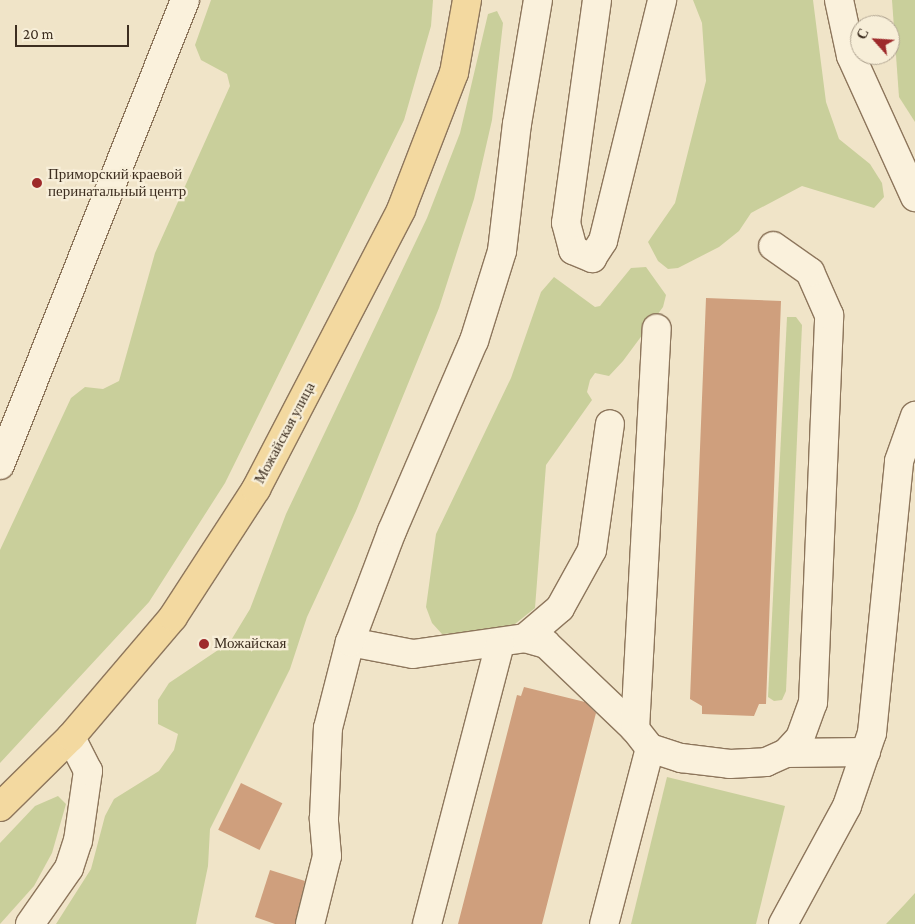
<!DOCTYPE html>
<meta charset="utf-8">
<style>
body{margin:0}
#map{position:relative;width:915px;height:924px;overflow:hidden;background:#f0e4c8;font-family:"Crimson Pro",serif}
div>[style]{position:absolute}
.green>*{inset:0;background:#c9cf9b}
.building>*{inset:0;background:#cf9f7d;transform-origin:0 0}
.roads{filter:drop-shadow(1px 0 #8d765c) drop-shadow(-1px 0 #8d765c) drop-shadow(0 1px #8d765c) drop-shadow(0 -1px #8d765c)}
.minor>*{height:28px;margin:-14px;padding:0 14px;transform-origin:14px;border-radius:14px;background:#faf1dc}
.major>*{height:28px;margin:-14px;padding:0 14px;transform-origin:14px;border-radius:14px;background:#f3d9a0}
.dots>*{width:14px;height:14px;translate:-50% -50%;box-sizing:border-box;border:2px solid #f7eed8;border-radius:50%}
span{translate:-50% -50%;white-space:nowrap;text-align:center;line-height:1.15;-webkit-text-stroke:4.5px #f7eed8;paint-order:stroke}
.poi-label{font-size:15px;color:#3d2e20}
.left{translate:0 -50%;text-align:left}
.street-label{font-size:15px;color:#3d2e20}
.north{position:absolute;left:850px;top:15px;width:50px;height:50px;box-sizing:border-box;background:#f7eed8;border:1px solid #ada18e;border-radius:50%;rotate:296deg;font-size:14px;font-weight:700;line-height:20px;text-align:center;color:#3d2e20}
.north::after{content:'';display:block;margin:auto;width:18px;height:22px;background:#9e2a2b;clip-path:polygon(50% 0,100% 100%,50% 72%,0 100%)}
.scale{position:absolute;left:15px;top:25px;width:114px;height:22px;box-sizing:border-box;border:2px solid #3d2e20;border-top:0;padding-left:6px;font-size:15px;line-height:18px;white-space:nowrap;color:#3d2e20;-webkit-text-stroke:4px #f7eed8;paint-order:stroke}
</style>
<div id="map">
<div class="green">
<i style="clip-path:polygon(211px 0,433px 0,431px 26px,404px 120px,225px 483px,149px 602px,0 763px,0 550px,71px 398px,85px 387px,103px 389px,119px 381px,155px 253px,230px 86px,227px 74px,201px 60px,195px 45px)"></i>
<i style="clip-path:polygon(693px 0,813px 0,826px 102px,839px 139px,870px 164px,882px 183px,884px 197px,874px 208px,802px 186px,751px 213px,739px 231px,719px 247px,678px 268px,668px 269px,658px 261px,648px 242px,675px 203px,706px 81px,702px 23px)"></i>
<i style="clip-path:polygon(892px 0,915px 0,915px 122px,899px 97px)"></i>
<i style="clip-path:polygon(497px 11px,503px 23px,492px 120px,474px 199px,439px 308px,356px 511px,307px 617px,290px 669px,210px 829px,208px 866px,196px 924px,56px 924px,91px 869px,105px 816px,114px 799px,159px 771px,174px 750px,178px 734px,158px 724px,158px 700px,169px 683px,230px 642px,250px 609px,286px 514px,427px 218px,460px 133px,488px 14px)"></i>
<i style="clip-path:polygon(646px 267px,666px 295px,663px 307px,623px 361px,609px 376px,595px 373px,590px 380px,587px 392px,592px 400px,546px 465px,535px 608px,515px 624px,492px 631px,442px 634px,432px 623px,426px 607px,436px 534px,511px 378px,541px 292px,554px 277px,595px 307px,600px 306px,631px 268px)"></i>
<i style="clip-path:polygon(787px 317px,796px 317px,802px 325px,786px 691px,782px 700px,774px 701px,768px 697px)"></i>
<i style="clip-path:polygon(667px 777px,785px 806px,756px 924px,631px 924px)"></i>
<i style="clip-path:polygon(58px 796px,66px 804px,52px 853px,34px 886px,0 924px,0 843px,35px 806px)"></i>
<i style="clip-path:polygon(915px 893px,915px 924px,886px 924px,905px 904px)"></i>
</div>
<div class="building">
<i style="clip-path:polygon(706px 298px,781px 301px,766px 704px,759px 704px,754px 716px,702px 714px,702px 706px,690px 699px)"></i>
<i style="clip-path:polygon(524px 687px,585px 702px,596px 713px,542px 924px,458px 924px,517px 695px,521px 696px)"></i>
<i style="left:241px;top:783px;width:46px;height:52px;rotate:26deg"></i>
<i style="clip-path:polygon(270px 870px,305px 881px,295px 924px,275px 924px,255px 917px)"></i>
</div>
<div class="roads">
<div class="minor">
<i style="left:597px;top:0;width:225px;rotate:97.9deg"></i>
<i style="left:566px;top:223px;width:28px;rotate:75deg"></i>
<i style="left:573px;top:250px;width:21px;rotate:23deg"></i>
<i style="left:592px;top:258px;width:20px;rotate:-57deg"></i>
<i style="left:603px;top:241px;width:248px;rotate:-76.2deg"></i>
<i style="left:839px;top:0;width:57px;rotate:77.9deg"></i>
<i style="left:851px;top:56px;width:155px;rotate:65.6deg"></i>
<i style="left:0;top:465px;width:500px;rotate:-68.3deg"></i>
<i style="left:525px;top:638px;width:46px;rotate:-40.6deg"></i>
<i style="left:560px;top:608px;width:66px;rotate:-61.1deg"></i>
<i style="left:592px;top:550px;width:127px;rotate:-81.9deg"></i>
<i style="left:350px;top:642px;width:64px;rotate:10.8deg"></i>
<i style="left:413px;top:654px;width:113px;rotate:-8.1deg"></i>
<i style="left:525px;top:638px;width:22px;rotate:16deg"></i>
<i style="left:546px;top:644px;width:123px;rotate:43.7deg"></i>
<i style="left:635px;top:729px;width:24px;rotate:52deg"></i>
<i style="left:650px;top:748px;width:182px;rotate:104.6deg"></i>
<i style="left:635px;top:729px;width:401px;rotate:-86.9deg"></i>
<i style="left:650px;top:748px;width:33px;rotate:18deg"></i>
<i style="left:681px;top:758px;width:49px;rotate:7deg"></i>
<i style="left:730px;top:764px;width:36px;rotate:-3deg"></i>
<i style="left:766px;top:762px;width:22px;rotate:-24deg"></i>
<i style="left:786px;top:753px;width:21px;rotate:-47deg"></i>
<i style="left:800px;top:738px;width:37px;rotate:-70deg"></i>
<i style="left:813px;top:703px;width:388px;rotate:-87.6deg"></i>
<i style="left:829px;top:315px;width:47px;rotate:-113.8deg"></i>
<i style="left:810px;top:272px;width:45px;rotate:-144.9deg"></i>
<i style="left:786px;top:753px;width:80px;rotate:-0.7deg"></i>
<i style="left:30px;top:924px;width:68px;rotate:-55.1deg"></i>
<i style="left:69px;top:868px;width:28px;rotate:-72deg"></i>
<i style="left:78px;top:841px;width:71px;rotate:-81.9deg"></i>
<i style="left:88px;top:771px;width:38px;rotate:-117deg"></i>
<i style="left:310px;top:924px;width:70px;rotate:-76deg"></i>
<i style="left:327px;top:856px;width:38px;rotate:-95deg"></i>
<i style="left:324px;top:818px;width:90px;rotate:-87.5deg"></i>
<i style="left:328px;top:728px;width:89px;rotate:-75.7deg"></i>
<i style="left:350px;top:642px;width:119px;rotate:-69.3deg"></i>
<i style="left:392px;top:531px;width:207px;rotate:-66.7deg"></i>
<i style="left:474px;top:341px;width:94px;rotate:-72.7deg"></i>
<i style="left:502px;top:251px;width:128px;rotate:-83.3deg"></i>
<i style="left:517px;top:124px;width:126px;rotate:-80.4deg"></i>
<i style="left:427px;top:924px;width:289px;rotate:-75.4deg"></i>
<i style="left:783px;top:924px;width:134px;rotate:-61.5deg"></i>
<i style="left:847px;top:806px;width:77px;rotate:-71.1deg"></i>
<i style="left:872px;top:733px;width:273px;rotate:-84.3deg"></i>
<i style="left:899px;top:461px;width:48px;rotate:-70.4deg"></i>
</div>
<div class="major">
<i style="left:0;top:807px;width:100px;rotate:-44.6deg"></i>
<i style="left:71px;top:737px;width:157px;rotate:-49.6deg"></i>
<i style="left:173px;top:617px;width:153px;rotate:-57deg"></i>
<i style="left:256px;top:489px;width:314px;rotate:-62.5deg"></i>
<i style="left:401px;top:210px;width:147px;rotate:-68.9deg"></i>
<i style="left:454px;top:73px;width:74px;rotate:-79.9deg"></i>
</div>
</div>
<div class="dots">
<i style="left:37px;top:183px;background:#9e2a2b"></i>
<i style="left:204px;top:644px;background:#9e2a2b"></i>
</div>
<div class="poi-label">
<span class="left" style="left:48px;top:183px">Приморский краевой<br>перинатальный центр</span>
<span class="left" style="left:214px;top:644px">Можайская</span>
</div>
<div class="street-label">
<span style="left:285px;top:433px;rotate:-62deg">Можайская улица</span>
</div>
<div class="north">С</div>
<div class="scale">20 m</div>
</div>
